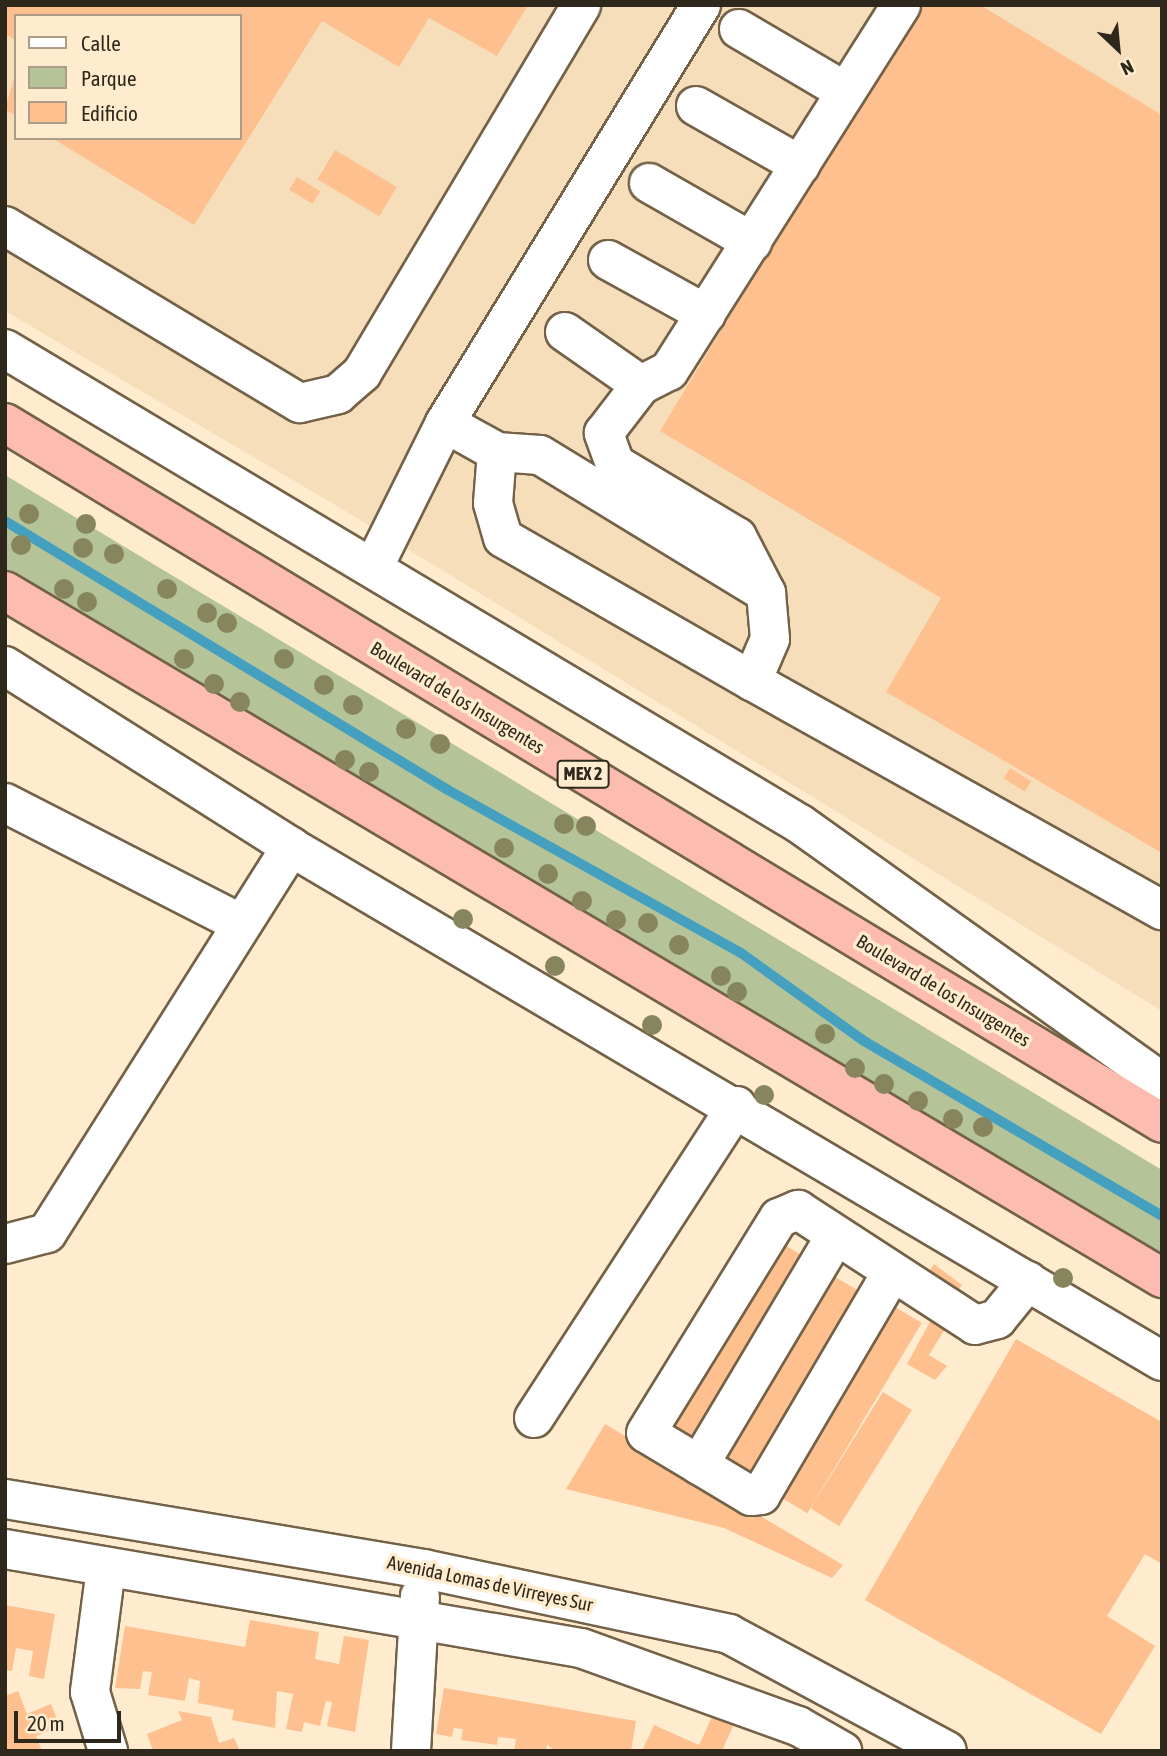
<!DOCTYPE html>
<style>
body{margin:0}
#map{position:relative;width:1167px;height:1756px;overflow:hidden;background:#ffebce;font-family:"Asap Condensed",sans-serif}
div>[style]{position:absolute}
.built>*{inset:0;background:#f6debb}
.green>*{inset:0;background:#b5c498}
.stream>*{height:10px;margin:-5px;padding:0 5px;transform-origin:5px;border-radius:5px;background:#44a0be}
.building>*{inset:0;background:#fec08e;transform-origin:0 0}
.roads{filter:drop-shadow(2px 0 #736248) drop-shadow(-2px 0 #736248) drop-shadow(0 2px #736248) drop-shadow(0 -2px #736248)}
.minor>*{height:38px;margin:-19px;padding:0 19px;transform-origin:19px;border-radius:19px;background:#fff}
.highway>*{height:38px;margin:-19px;padding:0 19px;transform-origin:19px;border-radius:19px;background:#fdbcb0}
.trees>*{width:20px;height:20px;margin:-10px;border-radius:50%;background:#87855d}
span{translate:-50% -50%;white-space:nowrap;text-align:center;line-height:1.15;-webkit-text-stroke:7px #ffebce;paint-order:stroke}
.shield-label span{padding:2px 5px;background:#ffebce;border:2px solid;border-radius:5px;-webkit-text-stroke-width:0}
.shield-label{font-size:18px;color:#2e271c;font-weight:700}
.street-label{font-size:19px;color:#2e271c}
.frame{position:absolute;inset:0;border:7px solid #2e271c;pointer-events:none}
.legend{position:absolute;left:14px;top:14px;width:228px;height:126px;box-sizing:border-box;background:#ffebce;border:2px solid #ab9d87;margin:0;padding:9px 12px;list-style:none;font-size:21px;color:#2e271c}
.legend li{display:flex;align-items:center;gap:14px;height:35px}
.legend b{width:35px;border:2px solid #ab9d87}
.north{position:absolute;left:1083px;top:14px;width:70px;height:70px;-webkit-text-stroke:5px #ffebce;paint-order:stroke;rotate:154deg;font-size:19px;font-weight:700;line-height:28px;text-align:center;color:#2e271c}
.north::after{content:'';display:block;margin:auto;width:24px;height:32px;background:#2e271c;clip-path:polygon(50% 0,100% 100%,50% 72%,0 100%)}
.scale{position:absolute;left:14px;top:1711px;width:107px;height:32px;box-sizing:border-box;border:4px solid #2e271c;border-top:0;padding-left:9px;font-size:21px;line-height:24px;white-space:nowrap;color:#2e271c;-webkit-text-stroke:5px #ffebce;paint-order:stroke}
</style>
<div id="map">
<div class="built">
<i style="clip-path:polygon(evenodd,5px 5px,1162px 5px,1162px 1011px,342px 509px,5px 311px,5px 5px,16px 16px,240px 16px,240px 138px,16px 138px,16px 16px)"></i>
</div>
<div class="green">
<i style="clip-path:polygon(5px 475px,1162px 1170px,1162px 1258px,5px 573px)"></i>
</div>
<div class="stream">
<i style="left:5px;top:521px;width:518px;rotate:31.27deg"></i>
<i style="left:448px;top:790px;width:335px;rotate:29.1deg"></i>
<i style="left:741px;top:953px;width:151px;rotate:35.6deg"></i>
<i style="left:864px;top:1041px;width:346px;rotate:30.4deg"></i>
</div>
<div class="building">
<i style="clip-path:polygon(5px 5px,528px 5px,497px 56px,429px 18px,399px 67px,322px 21px,194px 225px,52px 138px,240px 138px,240px 16px,16px 16px,16px 40px,5px 34px)"></i>
<i style="clip-path:polygon(918px 5px,980px 5px,1162px 115px,1162px 853px,886px 692px,941px 598px,660px 431px)"></i>
<i style="clip-path:polygon(16px 72px,16px 116px,5px 109px)"></i>
<i style="left:335px;top:150px;width:72px;height:34px;rotate:31deg"></i>
<i style="left:297px;top:177px;width:27px;height:15px;rotate:31deg"></i>
<i style="left:1010px;top:768px;width:25px;height:12px;rotate:32deg"></i>
<i style="left:773px;top:1238px;width:37px;height:226px;rotate:31deg"></i>
<i style="clip-path:polygon(934px 1264px,962px 1285px,957px 1292px,927px 1275px)"></i>
<i style="left:828px;top:1273px;width:36px;height:217px;rotate:30deg"></i>
<i style="left:890px;top:1304px;width:37px;height:222px;rotate:31deg"></i>
<i style="clip-path:polygon(931px 1320px,945px 1329px,929px 1355px,947px 1366px,935px 1380px,907px 1364px)"></i>
<i style="clip-path:polygon(1016px 1339px,1162px 1422px,1162px 1564px,1145px 1554px,1107px 1616px,1155px 1646px,1101px 1734px,865px 1600px)"></i>
<i style="left:883px;top:1392px;width:34px;height:137px;rotate:32deg"></i>
<i style="clip-path:polygon(605px 1424px,843px 1565px,832px 1578px,724px 1528px,566px 1489px)"></i>
<i style="clip-path:polygon(5px 1605px,55px 1614px,44px 1679px,29px 1676px,33px 1651px,16px 1648px,12px 1671px,5px 1670px)"></i>
<i style="clip-path:polygon(250px 1620px,319px 1632px,315px 1659px,339px 1664px,344px 1636px,369px 1640px,355px 1732px,327px 1726px,332px 1702px,326px 1701px,320px 1726px,304px 1722px,302px 1732px,286px 1729px,293px 1694px,277px 1691px,275px 1728px,232px 1720px,234px 1710px,198px 1703px,200px 1681px,189px 1678px,185px 1701px,148px 1695px,152px 1672px,143px 1671px,140px 1689px,115px 1688px,125px 1626px,245px 1647px)"></i>
<i style="clip-path:polygon(444px 1688px,636px 1721px,631px 1751px,554px 1751px,547px 1744px,546px 1751px,514px 1751px,516px 1739px,498px 1737px,497px 1745px,461px 1740px,463px 1729px,454px 1728px,452px 1737px,436px 1734px)"></i>
<i style="clip-path:polygon(18px 1691px,27px 1714px,51px 1704px,60px 1726px,36px 1736px,42px 1751px,5px 1751px,5px 1696px)"></i>
<i style="clip-path:polygon(178px 1711px,211px 1717px,219px 1743px,234px 1738px,240px 1751px,153px 1751px,147px 1734px,182px 1720px)"></i>
<i style="clip-path:polygon(712px 1717px,733px 1726px,722px 1751px,642px 1751px,654px 1725px,699px 1745px)"></i>
</div>
<div class="roads">
<div class="minor">
<i style="left:739px;top:29px;width:124px;rotate:30.5deg"></i>
<i style="left:696px;top:106px;width:120px;rotate:29.6deg"></i>
<i style="left:649px;top:183px;width:119px;rotate:29.8deg"></i>
<i style="left:5px;top:226px;width:344px;rotate:31deg"></i>
<i style="left:300px;top:403px;width:39px;rotate:-13deg"></i>
<i style="left:338px;top:394px;width:32px;rotate:-41deg"></i>
<i style="left:362px;top:373px;width:428px;rotate:-59.2deg"></i>
<i style="left:608px;top:260px;width:112px;rotate:28.9deg"></i>
<i style="left:565px;top:332px;width:93px;rotate:34.9deg"></i>
<i style="left:5px;top:349px;width:926px;rotate:30.86deg"></i>
<i style="left:800px;top:824px;width:445px;rotate:35.5deg"></i>
<i style="left:445px;top:423px;width:60px;rotate:29.1deg"></i>
<i style="left:497px;top:452px;width:43px;rotate:4deg"></i>
<i style="left:540px;top:455px;width:265px;rotate:31.4deg"></i>
<i style="left:766px;top:593px;width:46px;rotate:85deg"></i>
<i style="left:770px;top:639px;width:46px;rotate:113.2deg"></i>
<i style="left:752px;top:681px;width:287px;rotate:-150.1deg"></i>
<i style="left:503px;top:538px;width:36px;rotate:-106deg"></i>
<i style="left:493px;top:503px;width:51px;rotate:-85.5deg"></i>
<i style="left:373px;top:568px;width:162px;rotate:-63.6deg"></i>
<i style="left:445px;top:423px;width:490px;rotate:-58.5deg"></i>
<i style="left:765px;top:591px;width:61px;rotate:-117.4deg"></i>
<i style="left:737px;top:537px;width:142px;rotate:-149.1deg"></i>
<i style="left:615px;top:464px;width:33px;rotate:-110deg"></i>
<i style="left:604px;top:433px;width:61px;rotate:-52.4deg"></i>
<i style="left:641px;top:385px;width:31px;rotate:-27deg"></i>
<i style="left:669px;top:371px;width:433px;rotate:-57.6deg"></i>
<i style="left:5px;top:666px;width:338px;rotate:32.3deg"></i>
<i style="left:291px;top:847px;width:1011px;rotate:30.55deg"></i>
<i style="left:752px;top:681px;width:470px;rotate:29.2deg"></i>
<i style="left:5px;top:803px;width:264px;rotate:27.1deg"></i>
<i style="left:5px;top:1244px;width:43px;rotate:-14.7deg"></i>
<i style="left:47px;top:1233px;width:457px;rotate:-57.7deg"></i>
<i style="left:891px;top:1274px;width:256px;rotate:120.5deg"></i>
<i style="left:761px;top:1495px;width:10px;rotate:174deg"></i>
<i style="left:751px;top:1496px;width:122px;rotate:-149deg"></i>
<i style="left:646px;top:1433px;width:253px;rotate:-58.3deg"></i>
<i style="left:779px;top:1218px;width:21px;rotate:-23deg"></i>
<i style="left:798px;top:1210px;width:211px;rotate:33deg"></i>
<i style="left:975px;top:1325px;width:23px;rotate:-15deg"></i>
<i style="left:997px;top:1319px;width:49px;rotate:-50.8deg"></i>
<i style="left:534px;top:1418px;width:372px;rotate:-57deg"></i>
<i style="left:699px;top:1465px;width:265px;rotate:-59.2deg"></i>
<i style="left:5px;top:1499px;width:425px;rotate:9.5deg"></i>
<i style="left:424px;top:1569px;width:312px;rotate:12deg"></i>
<i style="left:729px;top:1634px;width:247px;rotate:28.2deg"></i>
<i style="left:5px;top:1549px;width:584px;rotate:9.75deg"></i>
<i style="left:581px;top:1648px;width:231px;rotate:19.8deg"></i>
<i style="left:798px;top:1726px;width:51px;rotate:29.6deg"></i>
<i style="left:106px;top:1568px;width:125px;rotate:97.4deg"></i>
<i style="left:90px;top:1692px;width:62px;rotate:73deg"></i>
<i style="left:411px;top:1751px;width:155px;rotate:-86.7deg"></i>
</div>
<div class="highway">
<i style="left:5px;top:423px;width:1352px;rotate:31.17deg"></i>
<i style="left:5px;top:591px;width:1346px;rotate:30.7deg"></i>
</div>
</div>
<div class="trees">
<i style="left:29px;top:514px"></i>
<i style="left:86px;top:524px"></i>
<i style="left:21px;top:545px"></i>
<i style="left:83px;top:548px"></i>
<i style="left:114px;top:554px"></i>
<i style="left:64px;top:589px"></i>
<i style="left:167px;top:589px"></i>
<i style="left:87px;top:602px"></i>
<i style="left:207px;top:613px"></i>
<i style="left:227px;top:623px"></i>
<i style="left:184px;top:659px"></i>
<i style="left:284px;top:659px"></i>
<i style="left:214px;top:684px"></i>
<i style="left:324px;top:685px"></i>
<i style="left:240px;top:702px"></i>
<i style="left:353px;top:705px"></i>
<i style="left:406px;top:729px"></i>
<i style="left:440px;top:744px"></i>
<i style="left:345px;top:760px"></i>
<i style="left:369px;top:772px"></i>
<i style="left:564px;top:824px"></i>
<i style="left:586px;top:826px"></i>
<i style="left:504px;top:848px"></i>
<i style="left:548px;top:874px"></i>
<i style="left:582px;top:901px"></i>
<i style="left:463px;top:919px"></i>
<i style="left:616px;top:920px"></i>
<i style="left:648px;top:923px"></i>
<i style="left:679px;top:945px"></i>
<i style="left:555px;top:966px"></i>
<i style="left:721px;top:976px"></i>
<i style="left:737px;top:992px"></i>
<i style="left:652px;top:1025px"></i>
<i style="left:825px;top:1034px"></i>
<i style="left:855px;top:1068px"></i>
<i style="left:884px;top:1084px"></i>
<i style="left:764px;top:1095px"></i>
<i style="left:918px;top:1101px"></i>
<i style="left:953px;top:1119px"></i>
<i style="left:983px;top:1127px"></i>
<i style="left:1063px;top:1278px"></i>
</div>
<div class="shield-label">
<span style="left:583px;top:774px">MEX 2</span>
</div>
<div class="street-label">
<span style="left:457px;top:698px;rotate:31deg">Boulevard de los Insurgentes</span>
<span style="left:943px;top:991px;rotate:31deg">Boulevard de los Insurgentes</span>
<span style="left:490px;top:1584px;rotate:12deg">Avenida Lomas de Virreyes Sur</span>
</div>
<div class="frame"></div>
<ul class="legend">
<li><b style="height:9px;background:#fff"></b>Calle</li>
<li><b style="height:19px;background:#b5c498"></b>Parque</li>
<li><b style="height:19px;background:#fec08e"></b>Edificio</li>
</ul>
<div class="north">N</div>
<div class="scale">20 m</div>
</div>
